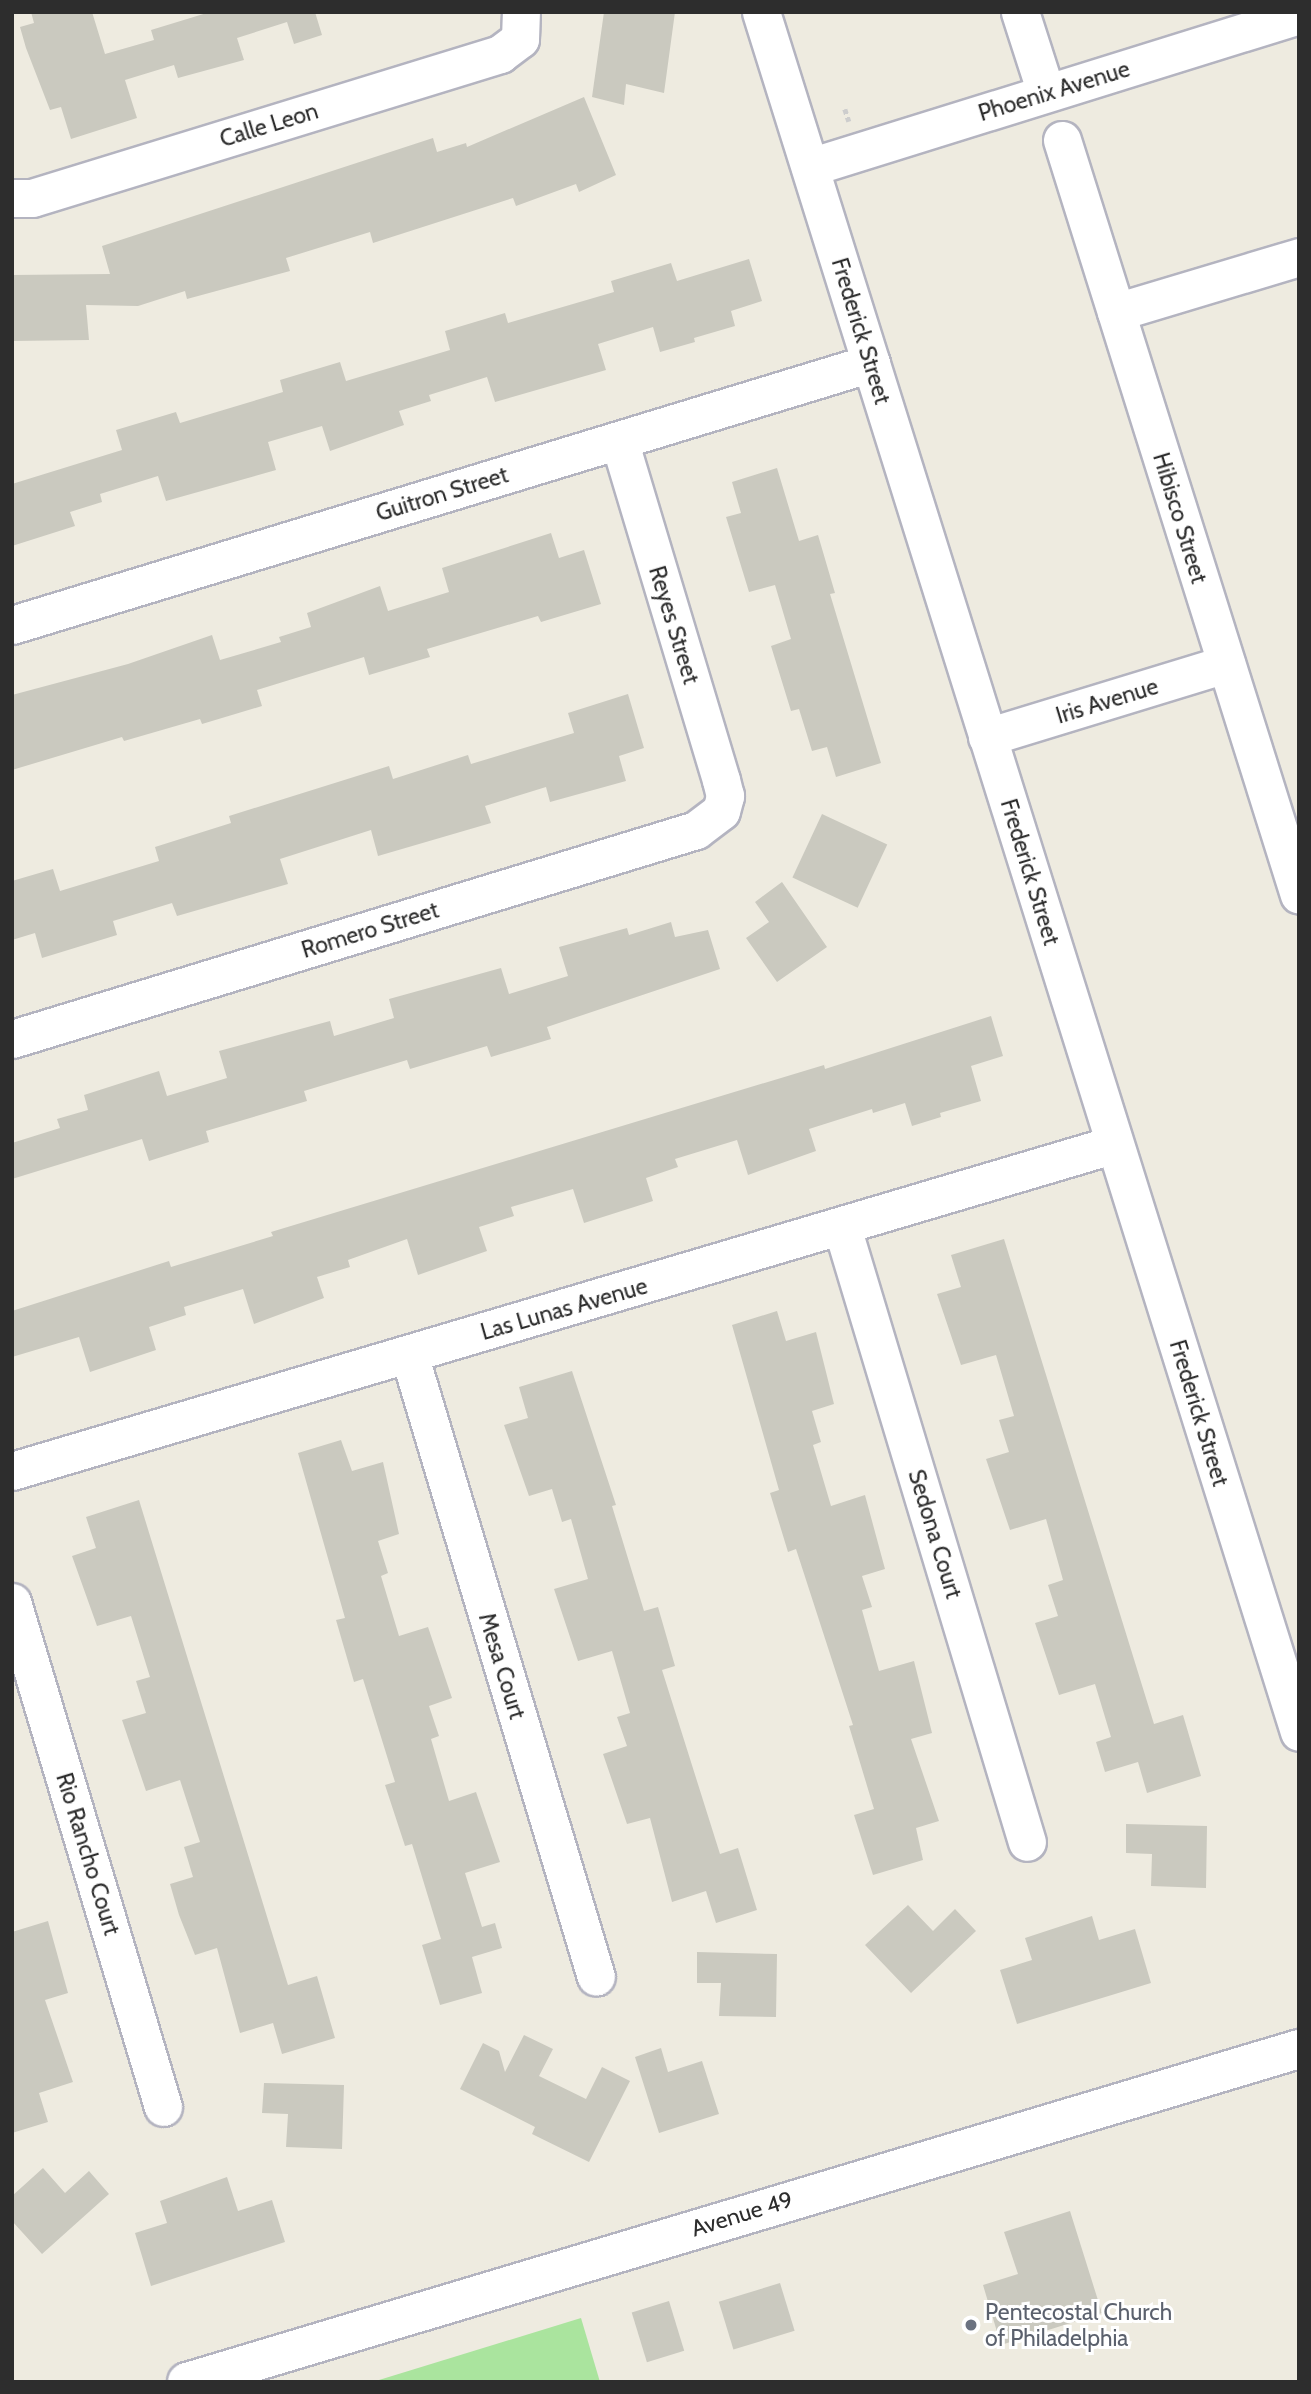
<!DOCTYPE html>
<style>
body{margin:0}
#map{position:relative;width:1311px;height:2394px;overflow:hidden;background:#eeebe0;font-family:Cabin,sans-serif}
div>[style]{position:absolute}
.green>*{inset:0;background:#aae49e}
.building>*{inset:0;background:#cac9bf;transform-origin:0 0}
.path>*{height:4.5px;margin-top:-2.25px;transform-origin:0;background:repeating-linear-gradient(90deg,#cdcdcd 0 5px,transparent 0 8.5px)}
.roads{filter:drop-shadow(2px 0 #b4b4c0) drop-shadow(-2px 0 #b4b4c0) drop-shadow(0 2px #b4b4c0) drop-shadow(0 -2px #b4b4c0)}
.street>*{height:37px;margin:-18.5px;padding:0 18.5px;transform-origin:18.5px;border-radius:18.5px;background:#fff}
.secondary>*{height:38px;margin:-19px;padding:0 19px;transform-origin:19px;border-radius:19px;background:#fff}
.dots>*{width:19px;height:19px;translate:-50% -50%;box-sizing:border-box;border:4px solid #fff;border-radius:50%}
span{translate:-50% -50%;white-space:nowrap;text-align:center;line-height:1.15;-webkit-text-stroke:6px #fff;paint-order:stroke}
.street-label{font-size:23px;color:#2d2d2d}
.worship-label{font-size:23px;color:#5b616d}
.left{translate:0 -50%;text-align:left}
.frame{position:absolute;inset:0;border:14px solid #2d2d2d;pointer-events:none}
</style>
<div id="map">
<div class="green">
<i style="clip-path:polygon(581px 2318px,600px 2382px,379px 2382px,379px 2380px)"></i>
</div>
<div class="building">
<i style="clip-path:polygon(31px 12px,92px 12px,105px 54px,154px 40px,151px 30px,210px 12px,315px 12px,322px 35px,294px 44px,287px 22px,237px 38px,244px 60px,178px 78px,174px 65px,125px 80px,137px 118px,71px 139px,61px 107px,50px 110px,26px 48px,20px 27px,34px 23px)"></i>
<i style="clip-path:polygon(604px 12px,675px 12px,664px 93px,626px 84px,624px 105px,592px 97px)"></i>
<i style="clip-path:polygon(584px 97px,616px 175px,579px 192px,576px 184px,516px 206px,513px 198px,373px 243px,370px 232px,286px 258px,290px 271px,187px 299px,185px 291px,138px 306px,86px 305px,89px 340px,12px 341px,12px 275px,110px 274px,102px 246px,433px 138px,437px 152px,466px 143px,467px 147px)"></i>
<i style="clip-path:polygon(749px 259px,762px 301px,731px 311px,735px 326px,694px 338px,695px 342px,660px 352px,653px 327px,598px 344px,606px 370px,495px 402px,487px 377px,429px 395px,431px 401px,399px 411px,404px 425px,330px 451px,322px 426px,268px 442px,276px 470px,166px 501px,158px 476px,100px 494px,102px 502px,70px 512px,75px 526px,12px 546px,12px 484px,122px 450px,116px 430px,176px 412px,180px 423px,283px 392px,280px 380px,340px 362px,346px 381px,450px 350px,445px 331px,505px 313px,508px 323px,614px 292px,611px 281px,671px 263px,677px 281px)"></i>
<i style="clip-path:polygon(777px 468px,799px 541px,818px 535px,835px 593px,830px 594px,881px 763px,836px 777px,827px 747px,812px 751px,799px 709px,791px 711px,771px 646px,791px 639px,775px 585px,749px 592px,726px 517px,741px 513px,732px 482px)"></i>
<i style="clip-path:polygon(551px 533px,559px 558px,584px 550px,601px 604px,541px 622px,538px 616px,427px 649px,430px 657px,369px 675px,364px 657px,257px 690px,262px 706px,202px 724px,200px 719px,124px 741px,122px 737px,12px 770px,12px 695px,128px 664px,212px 635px,220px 660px,281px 642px,279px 637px,311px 627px,307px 613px,380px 586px,388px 611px,449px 592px,442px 568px)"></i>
<i style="clip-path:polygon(628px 694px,644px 748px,619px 756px,626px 781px,550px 802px,546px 787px,485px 806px,491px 823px,378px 856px,371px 830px,280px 859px,288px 884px,177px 916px,172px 903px,113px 921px,117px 935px,42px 958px,35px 933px,12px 940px,12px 881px,53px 869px,60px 891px,159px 861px,155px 847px,231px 823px,229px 816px,389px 766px,393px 779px,468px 755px,471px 764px,574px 733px,568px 713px)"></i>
<i style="left:822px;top:814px;width:72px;height:70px;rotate:25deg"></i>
<i style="clip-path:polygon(782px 882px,827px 947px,777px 982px,746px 938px,769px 922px,755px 902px)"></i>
<i style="clip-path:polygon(671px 922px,675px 937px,708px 930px,720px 969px,547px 1027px,551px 1039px,491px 1057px,487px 1046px,410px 1069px,407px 1060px,304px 1091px,307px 1101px,206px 1131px,209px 1142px,149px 1161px,142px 1139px,12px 1179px,12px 1143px,60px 1128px,57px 1119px,88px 1110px,84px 1095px,159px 1071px,167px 1096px,227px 1078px,219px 1051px,330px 1021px,334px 1036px,394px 1018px,389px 999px,501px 968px,509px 994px,568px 976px,559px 947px,627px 928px,629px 935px)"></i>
<i style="clip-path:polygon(991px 1016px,1003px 1056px,971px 1066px,981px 1101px,940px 1113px,941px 1117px,912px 1126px,905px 1103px,873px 1113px,872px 1109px,809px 1129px,816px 1151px,748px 1175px,737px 1140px,675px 1159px,678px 1167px,646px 1178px,653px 1201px,584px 1223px,573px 1189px,511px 1207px,514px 1216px,479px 1227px,487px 1251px,418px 1275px,407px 1239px,348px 1260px,350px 1267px,317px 1277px,324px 1298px,254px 1324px,243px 1289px,184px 1307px,186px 1315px,149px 1327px,156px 1350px,90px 1372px,79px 1337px,12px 1357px,12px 1311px,169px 1261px,171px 1267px,273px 1236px,271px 1232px,824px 1065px,825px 1069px)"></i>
<i style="clip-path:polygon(1004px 1239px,1154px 1724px,1183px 1715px,1201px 1776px,1147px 1793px,1138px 1762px,1105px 1772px,1096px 1742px,1111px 1737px,1095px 1684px,1059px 1695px,1035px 1623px,1058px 1616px,1048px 1585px,1063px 1580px,1046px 1519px,1010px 1530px,986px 1459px,1009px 1452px,999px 1420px,1014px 1416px,996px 1355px,961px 1365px,937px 1294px,961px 1287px,951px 1255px)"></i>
<i style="clip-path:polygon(777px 1311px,786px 1341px,816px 1332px,834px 1404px,812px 1411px,821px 1442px,813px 1445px,831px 1506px,865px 1495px,885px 1569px,862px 1576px,872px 1607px,862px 1610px,879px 1671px,914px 1661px,932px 1733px,911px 1739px,939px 1821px,916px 1828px,923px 1860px,873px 1875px,854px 1815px,874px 1809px,849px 1726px,853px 1725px,796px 1549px,788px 1552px,770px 1493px,779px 1490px,732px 1325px)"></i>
<i style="clip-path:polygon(572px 1371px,616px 1505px,612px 1506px,644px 1611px,658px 1607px,675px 1666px,662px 1670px,720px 1854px,738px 1848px,757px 1910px,716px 1923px,706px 1891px,672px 1902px,650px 1818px,627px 1824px,603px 1754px,627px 1746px,617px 1717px,630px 1713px,612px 1651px,578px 1661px,554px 1589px,588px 1579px,571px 1519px,562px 1522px,552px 1489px,529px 1496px,504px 1425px,528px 1418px,519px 1387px)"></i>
<i style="clip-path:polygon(341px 1440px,352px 1471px,383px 1462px,399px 1534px,378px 1541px,388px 1573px,381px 1576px,399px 1636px,428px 1627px,452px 1698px,429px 1706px,439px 1736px,431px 1739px,449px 1801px,476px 1792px,500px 1862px,465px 1873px,482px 1927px,495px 1923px,502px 1948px,472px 1957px,482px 1993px,440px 2005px,422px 1945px,441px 1939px,412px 1844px,405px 1846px,385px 1785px,395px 1782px,363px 1679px,354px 1682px,336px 1620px,345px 1618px,298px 1453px)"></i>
<i style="clip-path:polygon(139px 1500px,288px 1985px,317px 1976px,335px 2038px,282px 2054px,273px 2023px,240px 2033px,217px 1948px,195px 1955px,179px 1915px,170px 1884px,193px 1877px,184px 1847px,200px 1842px,180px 1780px,146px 1791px,122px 1720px,146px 1713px,136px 1681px,150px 1677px,131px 1616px,97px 1626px,72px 1556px,96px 1548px,86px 1517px)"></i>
<i style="clip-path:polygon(1126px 1824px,1207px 1826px,1206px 1888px,1151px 1886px,1152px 1854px,1126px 1853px)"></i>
<i style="clip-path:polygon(908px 1905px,933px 1931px,955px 1909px,976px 1931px,911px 1993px,865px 1945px)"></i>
<i style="clip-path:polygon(1092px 1916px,1099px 1940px,1135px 1929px,1151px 1983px,1017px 2024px,1000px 1970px,1032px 1960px,1025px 1938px)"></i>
<i style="clip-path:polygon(48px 1921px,68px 1993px,45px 2000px,73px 2082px,39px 2093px,48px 2122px,12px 2133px,12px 1932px)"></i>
<i style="clip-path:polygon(697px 1952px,777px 1954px,776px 2017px,719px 2016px,721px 1983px,697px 1983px)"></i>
<i style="clip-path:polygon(524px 2035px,553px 2049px,539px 2076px,586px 2099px,602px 2067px,630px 2081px,589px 2162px,532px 2134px,535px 2127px,460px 2089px,483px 2043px,499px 2051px,505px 2072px)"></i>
<i style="clip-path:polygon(661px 2048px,668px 2072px,702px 2061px,719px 2114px,659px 2133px,635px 2057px)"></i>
<i style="clip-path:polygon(264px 2083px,344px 2085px,342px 2149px,286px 2147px,288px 2114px,262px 2113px)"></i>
<i style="clip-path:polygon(43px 2168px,65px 2193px,89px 2171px,109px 2194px,42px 2254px,12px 2221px,12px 2196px)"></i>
<i style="clip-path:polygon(227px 2177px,238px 2211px,272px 2200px,285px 2242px,151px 2286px,135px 2233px,167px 2223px,160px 2201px)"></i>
<i style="clip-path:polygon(1070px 2211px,1102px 2313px,1001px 2345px,983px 2285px,1018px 2274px,1004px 2232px)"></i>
<i style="left:780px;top:2283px;width:50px;height:64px;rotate:73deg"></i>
<i style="left:669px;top:2301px;width:52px;height:39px;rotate:73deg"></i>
</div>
<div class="path">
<i style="left:845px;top:109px;width:13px;rotate:72deg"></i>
</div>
<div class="roads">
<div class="street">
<i style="left:761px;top:12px;width:1802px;rotate:72.63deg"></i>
<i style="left:1020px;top:12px;width:85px;rotate:72.2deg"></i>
<i style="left:1062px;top:140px;width:791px;rotate:72.57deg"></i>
<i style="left:810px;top:167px;width:512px;rotate:-17.27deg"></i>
<i style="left:12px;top:198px;width:20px"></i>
<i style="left:32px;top:198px;width:490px;rotate:-17.1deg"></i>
<i style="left:500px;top:54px;width:25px;rotate:-37deg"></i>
<i style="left:520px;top:39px;width:27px;rotate:-88deg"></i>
<i style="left:1116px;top:312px;width:191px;rotate:-16.7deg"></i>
<i style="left:12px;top:625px;width:898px;rotate:-16.96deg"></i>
<i style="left:987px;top:737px;width:250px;rotate:-17deg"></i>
<i style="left:12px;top:1039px;width:715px;rotate:-16.99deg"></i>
<i style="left:696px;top:830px;width:31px;rotate:-37deg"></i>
<i style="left:721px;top:811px;width:16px;rotate:-75deg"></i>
<i style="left:725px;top:796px;width:16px;rotate:-104deg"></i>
<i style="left:721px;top:780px;width:354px;rotate:-106.7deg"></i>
<i style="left:842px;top:1227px;width:642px;rotate:73.26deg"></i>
<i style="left:409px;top:1354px;width:650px;rotate:73.29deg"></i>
<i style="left:12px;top:1471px;width:1150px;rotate:-16.51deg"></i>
<i style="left:12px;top:1602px;width:527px;rotate:73.35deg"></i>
</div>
<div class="secondary">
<i style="left:187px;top:2382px;width:1161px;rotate:-16.67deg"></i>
</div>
</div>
<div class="dots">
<i style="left:971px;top:2325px;background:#6b7280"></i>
</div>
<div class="street-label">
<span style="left:1054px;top:91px;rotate:-17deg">Phoenix Avenue</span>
<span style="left:269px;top:125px;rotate:-17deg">Calle Leon</span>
<span style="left:861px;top:331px;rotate:73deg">Frederick Street</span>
<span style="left:442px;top:494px;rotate:-17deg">Guitron Street</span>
<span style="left:1180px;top:518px;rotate:73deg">Hibisco Street</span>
<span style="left:674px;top:625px;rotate:73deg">Reyes Street</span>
<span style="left:1107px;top:701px;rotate:-17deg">Iris Avenue</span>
<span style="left:1030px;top:872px;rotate:73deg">Frederick Street</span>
<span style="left:370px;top:930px;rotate:-17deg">Romero Street</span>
<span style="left:564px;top:1309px;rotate:-16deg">Las Lunas Avenue</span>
<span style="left:1199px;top:1413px;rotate:73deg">Frederick Street</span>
<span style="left:935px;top:1534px;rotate:73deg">Sedona Court</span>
<span style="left:502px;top:1666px;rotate:73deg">Mesa Court</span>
<span style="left:88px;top:1854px;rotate:73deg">Rio Rancho Court</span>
<span style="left:742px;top:2214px;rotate:-17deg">Avenue 49</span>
</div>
<div class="worship-label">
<span class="left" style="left:985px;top:2325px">Pentecostal Church<br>of Philadelphia</span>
</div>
<div class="frame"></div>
</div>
